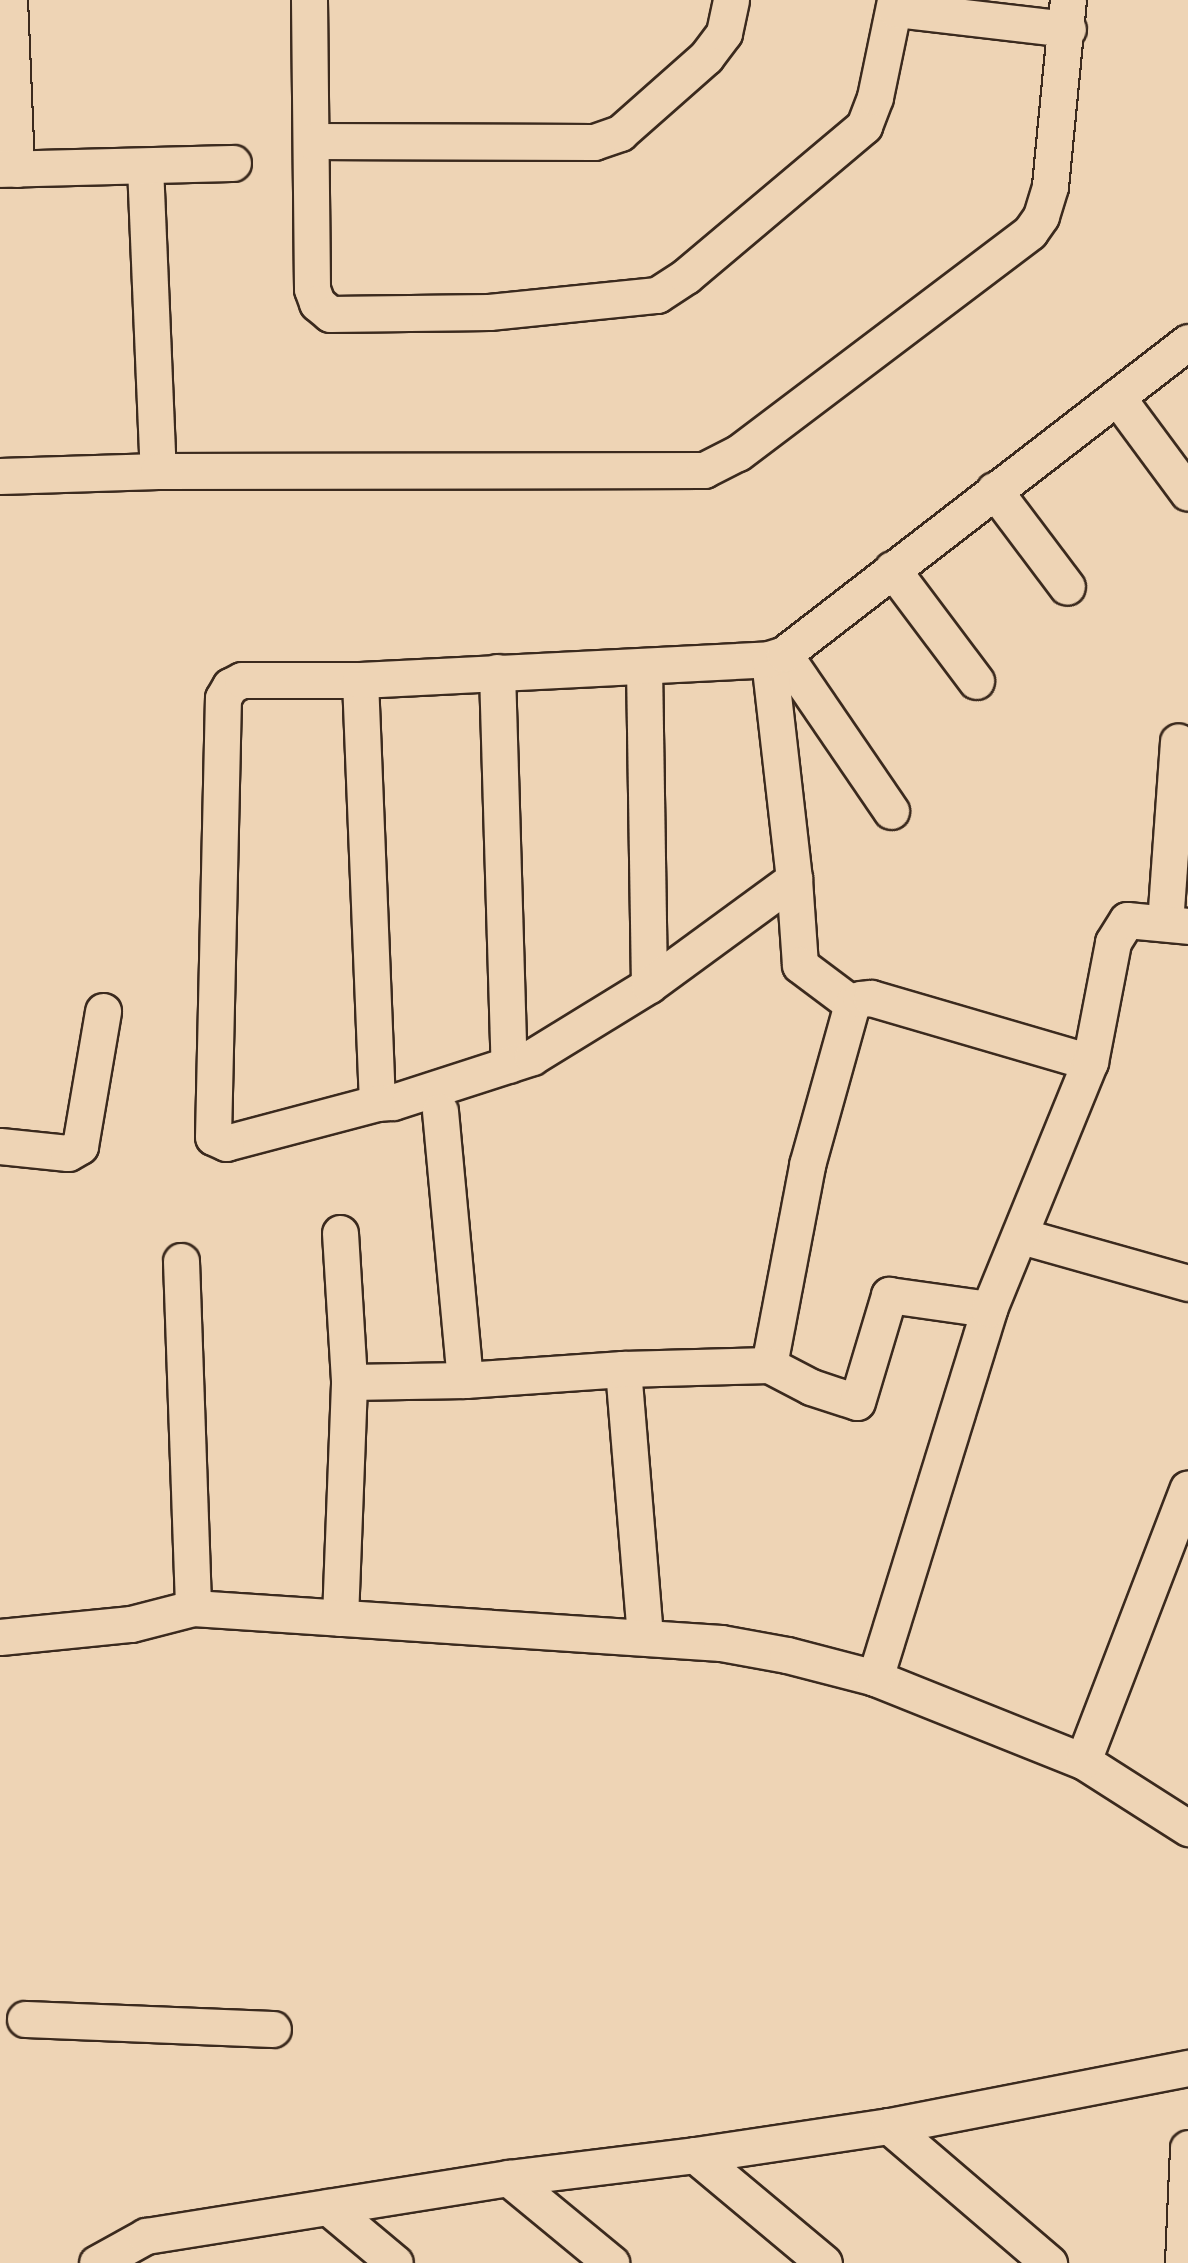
<!DOCTYPE html>
<style>
body{margin:0}
#map{position:relative;width:1188px;height:2263px;overflow:hidden;background:#eed4b5;font-family:Dekko,sans-serif}
div>[style]{position:absolute}
.roads{filter:drop-shadow(2px 0 #3b2a1e) drop-shadow(-2px 0 #3b2a1e) drop-shadow(0 2px #3b2a1e) drop-shadow(0 -2px #3b2a1e)}
.minor>*{height:35px;margin:-17.5px;padding:0 17.5px;transform-origin:17.5px;border-radius:17.5px;background:#eed4b5}
span{translate:-50% -50%;white-space:nowrap;text-align:center;line-height:1.15;-webkit-text-stroke:7px #eed4b5;paint-order:stroke}
</style>
<div id="map">
<div class="roads">
<div class="minor">
<i style="left:9px;top:0;width:169px;rotate:87.6deg"></i>
<i style="left:309px;top:0;width:289px;rotate:89.4deg"></i>
<i style="left:312px;top:289px;width:15px;rotate:70deg"></i>
<i style="left:317px;top:303px;width:17px;rotate:40deg"></i>
<i style="left:330px;top:314px;width:159px;rotate:-0.7deg"></i>
<i style="left:489px;top:312px;width:169px;rotate:-5.8deg"></i>
<i style="left:657px;top:295px;width:35px;rotate:-33deg"></i>
<i style="left:686px;top:276px;width:233px;rotate:-40.1deg"></i>
<i style="left:864px;top:126px;width:31px;rotate:-69deg"></i>
<i style="left:875px;top:97px;width:99px;rotate:-78.3deg"></i>
<i style="left:895px;top:9px;width:174px;rotate:6.6deg"></i>
<i style="left:311px;top:141px;width:283px;rotate:0.2deg"></i>
<i style="left:594px;top:142px;width:28px;rotate:-19deg"></i>
<i style="left:620px;top:133px;width:115px;rotate:-41.5deg"></i>
<i style="left:706px;top:57px;width:30px;rotate:-53deg"></i>
<i style="left:724px;top:33px;width:34px;rotate:-78deg"></i>
<i style="left:145px;top:166px;width:305px;rotate:87.6deg"></i>
<i style="left:0;top:169px;width:233px;rotate:-1.5deg"></i>
<i style="left:1117px;top:397px;width:119px;rotate:53.5deg"></i>
<i style="left:0;top:476px;width:158px;rotate:-1.8deg"></i>
<i style="left:158px;top:471px;width:546px;rotate:-0.1deg"></i>
<i style="left:704px;top:470px;width:38px;rotate:-27deg"></i>
<i style="left:738px;top:453px;width:366px;rotate:-37.1deg"></i>
<i style="left:1030px;top:232px;width:19px;rotate:-55deg"></i>
<i style="left:1041px;top:216px;width:31px;rotate:-73deg"></i>
<i style="left:1050px;top:186px;width:187px;rotate:-84.5deg"></i>
<i style="left:994px;top:490px;width:121px;rotate:53deg"></i>
<i style="left:892px;top:569px;width:140px;rotate:53.1deg"></i>
<i style="left:784px;top:654px;width:190px;rotate:55.7deg"></i>
<i style="left:644px;top:666px;width:319px;rotate:89.1deg"></i>
<i style="left:497px;top:672px;width:393px;rotate:88.3deg"></i>
<i style="left:360px;top:680px;width:423px;rotate:87.7deg"></i>
<i style="left:377px;top:1103px;width:16px;rotate:-4deg"></i>
<i style="left:393px;top:1102px;width:146px;rotate:-17.9deg"></i>
<i style="left:532px;top:1057px;width:137px;rotate:-31.6deg"></i>
<i style="left:649px;top:985px;width:180px;rotate:-36.2deg"></i>
<i style="left:794px;top:879px;width:221px;rotate:-96.5deg"></i>
<i style="left:794px;top:879px;width:86px;rotate:86deg"></i>
<i style="left:800px;top:965px;width:65px;rotate:36.9deg"></i>
<i style="left:1165px;top:923px;width:182px;rotate:-85.9deg"></i>
<i style="left:377px;top:1103px;width:156px;rotate:165.2deg"></i>
<i style="left:226px;top:1143px;width:14px;rotate:-155deg"></i>
<i style="left:213px;top:1137px;width:439px;rotate:-88.7deg"></i>
<i style="left:223px;top:698px;width:14px;rotate:-60deg"></i>
<i style="left:230px;top:686px;width:13px;rotate:-27deg"></i>
<i style="left:242px;top:680px;width:118px"></i>
<i style="left:360px;top:680px;width:410px;rotate:-2.9deg"></i>
<i style="left:769px;top:659px;width:16px;rotate:-18deg"></i>
<i style="left:784px;top:654px;width:510px;rotate:-37.68deg"></i>
<i style="left:440px;top:1111px;width:270px;rotate:84.7deg"></i>
<i style="left:0;top:1146px;width:68px;rotate:5.9deg"></i>
<i style="left:68px;top:1153px;width:14px;rotate:-30deg"></i>
<i style="left:80px;top:1146px;width:137px;rotate:-80.3deg"></i>
<i style="left:340px;top:1233px;width:149px;rotate:86.5deg"></i>
<i style="left:1021px;top:1236px;width:173px;rotate:15.7deg"></i>
<i style="left:181px;top:1261px;width:347px;rotate:88deg"></i>
<i style="left:769px;top:1365px;width:204px;rotate:-79.2deg"></i>
<i style="left:807px;top:1165px;width:167px;rotate:-74.4deg"></i>
<i style="left:852px;top:1004px;width:9px;rotate:-32deg"></i>
<i style="left:860px;top:999px;width:11px;rotate:-5deg"></i>
<i style="left:871px;top:998px;width:228px;rotate:16.3deg"></i>
<i style="left:623px;top:1369px;width:268px;rotate:85.3deg"></i>
<i style="left:340px;top:1618px;width:236px;rotate:-87.8deg"></i>
<i style="left:349px;top:1382px;width:116px;rotate:-1deg"></i>
<i style="left:465px;top:1380px;width:158px;rotate:-4deg"></i>
<i style="left:623px;top:1369px;width:146px;rotate:-1.6deg"></i>
<i style="left:769px;top:1365px;width:47px;rotate:27.6deg"></i>
<i style="left:811px;top:1387px;width:48px;rotate:18.1deg"></i>
<i style="left:857px;top:1402px;width:112px;rotate:-73.3deg"></i>
<i style="left:889px;top:1295px;width:101px;rotate:8deg"></i>
<i style="left:0;top:1637px;width:132px;rotate:-5.7deg"></i>
<i style="left:131px;top:1624px;width:64px;rotate:-14.5deg"></i>
<i style="left:193px;top:1608px;width:529px;rotate:3.79deg"></i>
<i style="left:721px;top:1643px;width:67px;rotate:10.3deg"></i>
<i style="left:787px;top:1655px;width:91px;rotate:14.6deg"></i>
<i style="left:875px;top:1678px;width:224px;rotate:21.8deg"></i>
<i style="left:1083px;top:1761px;width:125px;rotate:32.5deg"></i>
<i style="left:875px;top:1678px;width:386px;rotate:-72.8deg"></i>
<i style="left:989px;top:1309px;width:267px;rotate:-67.8deg"></i>
<i style="left:1090px;top:1062px;width:122px;rotate:-79.1deg"></i>
<i style="left:1113px;top:942px;width:26px;rotate:-58deg"></i>
<i style="left:1127px;top:920px;width:61px;rotate:5.6deg"></i>
<i style="left:1083px;top:1761px;width:292px;rotate:-69deg"></i>
<i style="left:25px;top:2019px;width:248px;rotate:2.3deg"></i>
<i style="left:889px;top:2126px;width:211px;rotate:40.6deg"></i>
<i style="left:695px;top:2155px;width:168px;rotate:39.9deg"></i>
<i style="left:508px;top:2178px;width:134px;rotate:39.5deg"></i>
<i style="left:328px;top:2207px;width:87px;rotate:39.9deg"></i>
<i style="left:97px;top:2263px;width:56px;rotate:-28.9deg"></i>
<i style="left:146px;top:2236px;width:367px;rotate:-9.1deg"></i>
<i style="left:508px;top:2178px;width:188px;rotate:-7deg"></i>
<i style="left:695px;top:2155px;width:196px;rotate:-8.5deg"></i>
<i style="left:889px;top:2126px;width:305px;rotate:-11deg"></i>
<i style="left:1183px;top:2263px;width:115px;rotate:-87.5deg"></i>
</div>
</div>
</div>
